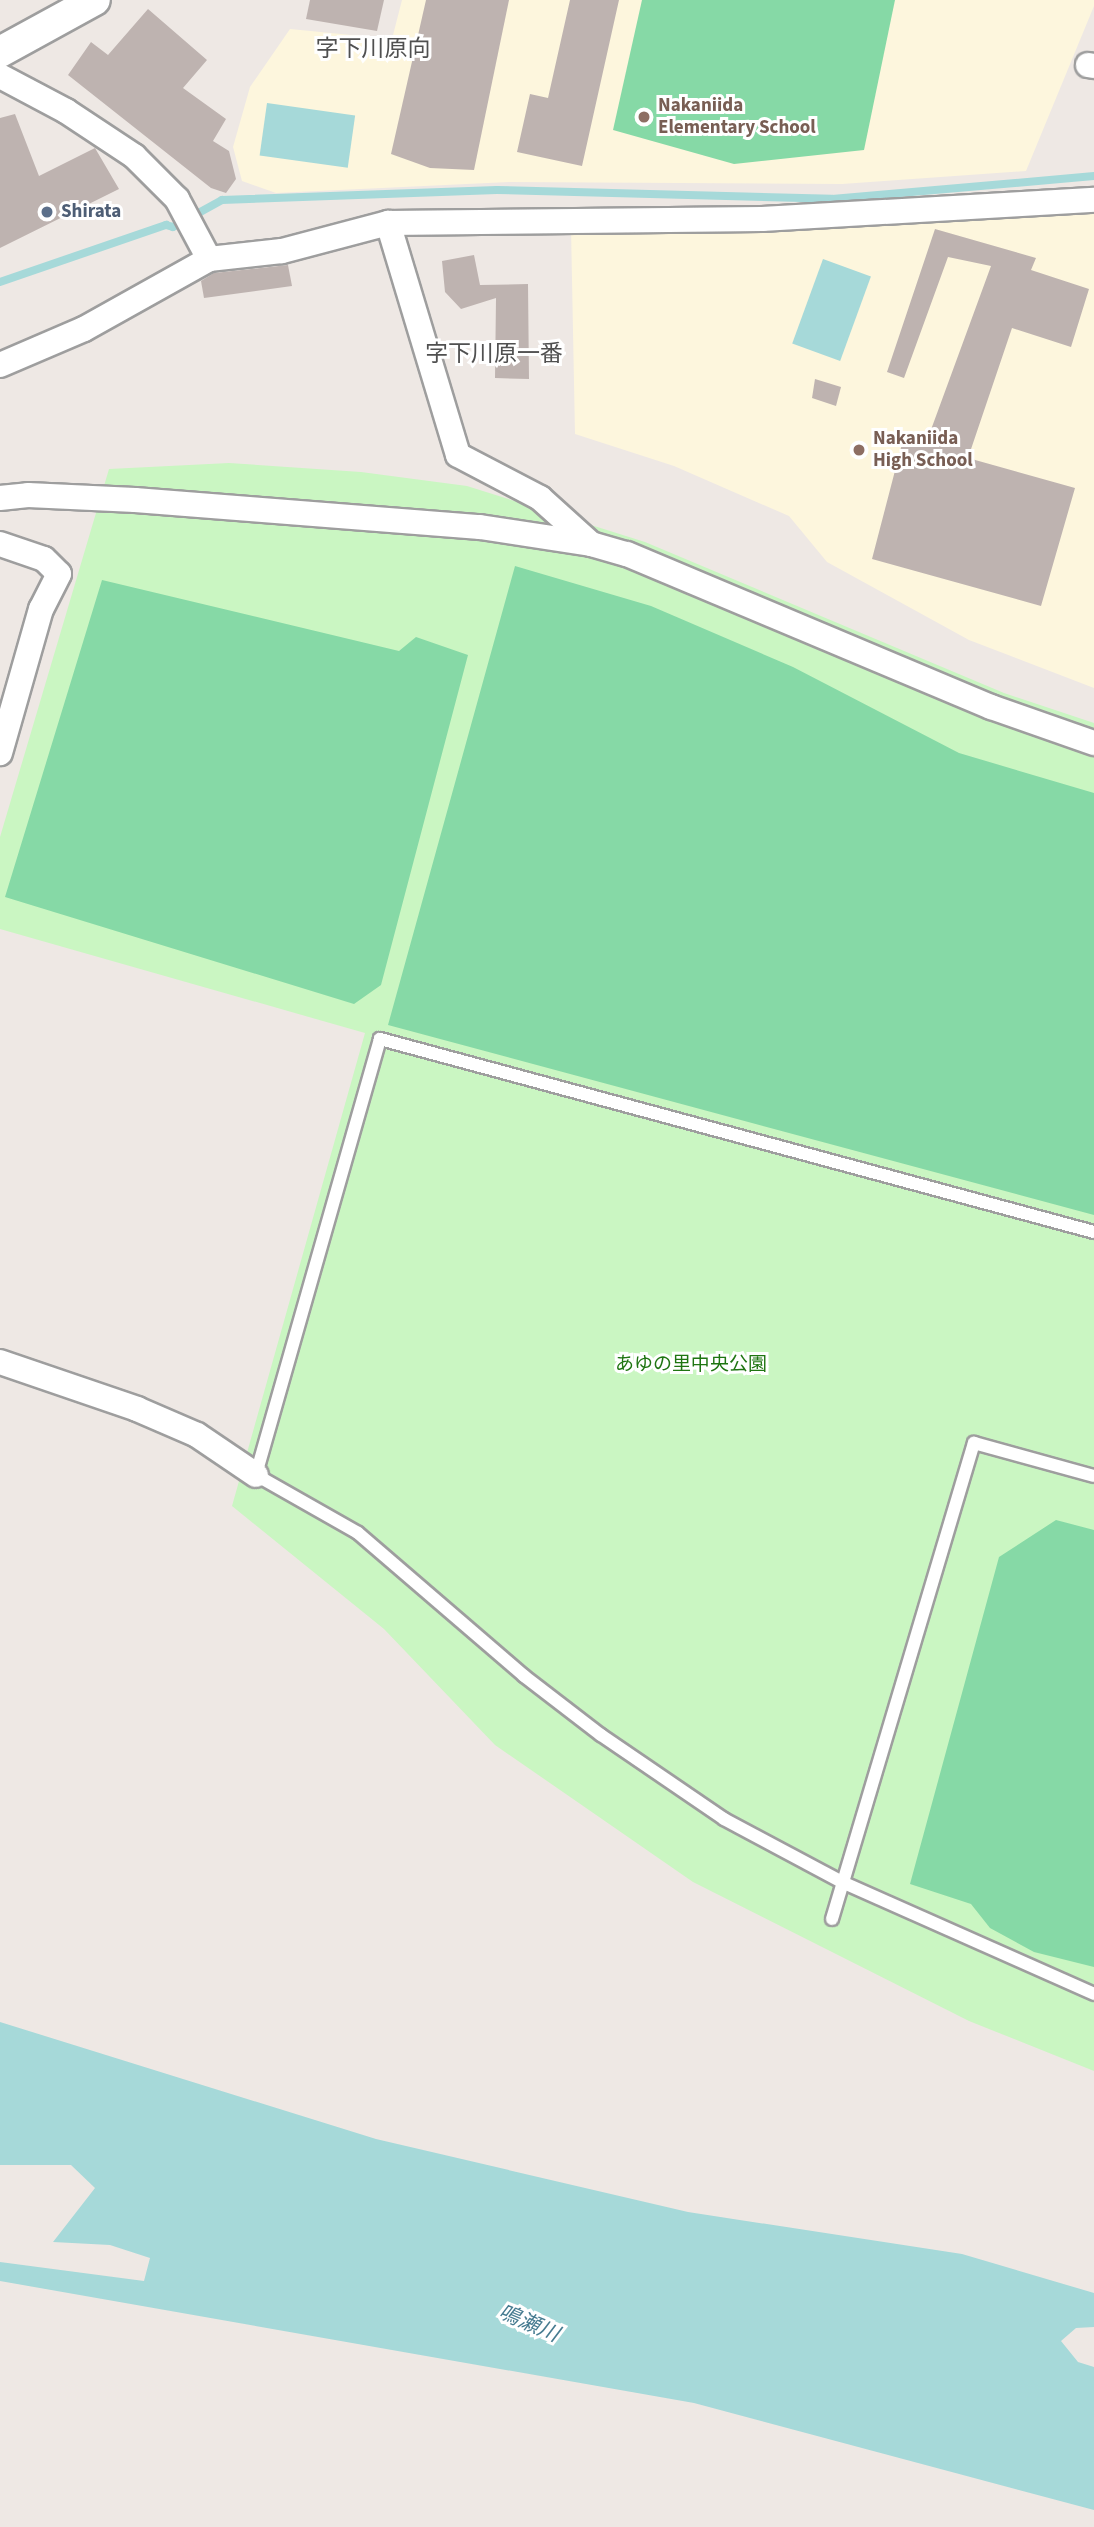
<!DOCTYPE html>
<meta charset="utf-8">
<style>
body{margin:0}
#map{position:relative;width:1094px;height:2527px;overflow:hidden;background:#eee8e4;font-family:"Source Sans 3","Noto Sans JP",sans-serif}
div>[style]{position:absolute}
.education>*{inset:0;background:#fdf6dd}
.park>*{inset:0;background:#caf6c2}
.pitch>*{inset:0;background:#86d9a6}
.water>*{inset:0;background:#a6d9d9;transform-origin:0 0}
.stream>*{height:8px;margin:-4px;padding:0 4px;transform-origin:4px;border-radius:4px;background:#a6d9d9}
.building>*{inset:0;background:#beb3b0}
.roads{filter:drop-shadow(2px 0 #9e9e9e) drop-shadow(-2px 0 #9e9e9e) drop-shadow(0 2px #9e9e9e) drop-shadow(0 -2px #9e9e9e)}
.service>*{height:12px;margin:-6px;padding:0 6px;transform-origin:6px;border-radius:6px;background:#fff}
.minor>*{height:24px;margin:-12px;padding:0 12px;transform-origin:12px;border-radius:12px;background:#fff}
.tertiary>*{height:30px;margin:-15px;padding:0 15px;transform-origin:15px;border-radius:15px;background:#fff}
.dots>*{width:19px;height:19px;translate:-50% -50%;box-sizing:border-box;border:4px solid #fff;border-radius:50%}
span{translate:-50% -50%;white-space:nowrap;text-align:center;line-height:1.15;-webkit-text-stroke:6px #fff;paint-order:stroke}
.education-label{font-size:19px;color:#785e54;font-weight:700}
.left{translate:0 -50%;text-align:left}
.service-label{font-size:19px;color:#4e5e75;font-weight:700}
.park-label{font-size:19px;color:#1f7512}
.water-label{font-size:21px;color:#467b90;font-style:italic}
.quarter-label{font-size:23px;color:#505050}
</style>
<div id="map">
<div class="education">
<i style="clip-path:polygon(402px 0,1094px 0,1094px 6px,1026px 171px,842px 184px,509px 182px,276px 193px,242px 181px,233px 147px,250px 87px,290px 29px,392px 39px)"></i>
<i style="clip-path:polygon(1094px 210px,1094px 688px,969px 640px,827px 562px,789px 516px,674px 466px,575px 434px,571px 228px)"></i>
</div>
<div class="park">
<i style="clip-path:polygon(229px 463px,361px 472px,467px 486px,645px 542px,1004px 693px,1094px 723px,1094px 2071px,969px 2021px,693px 1882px,495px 1745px,384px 1629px,232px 1506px,365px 1033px,0 929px,0 837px,109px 469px)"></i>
</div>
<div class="pitch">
<i style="clip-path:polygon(642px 0,895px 0,864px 150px,734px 164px,613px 130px)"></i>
<i style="clip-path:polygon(515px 566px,651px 606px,793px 667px,959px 753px,1094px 793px,1094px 1215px,388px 1025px)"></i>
<i style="clip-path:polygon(102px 580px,399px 651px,416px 637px,468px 655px,381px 985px,354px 1004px,5px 897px)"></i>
<i style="clip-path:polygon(1056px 1520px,1094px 1530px,1094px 1967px,1034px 1952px,990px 1928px,971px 1904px,910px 1884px,999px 1557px)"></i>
</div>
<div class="water">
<i style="left:267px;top:103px;width:89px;height:53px;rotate:8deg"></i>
<i style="left:823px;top:259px;width:51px;height:90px;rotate:20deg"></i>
<i style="clip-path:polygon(0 2022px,376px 2139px,688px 2212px,962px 2254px,1094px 2293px,1094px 2327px,1076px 2328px,1061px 2341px,1078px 2362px,1094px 2367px,1094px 2510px,694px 2403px,0 2281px,0 2262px,144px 2281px,150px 2258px,110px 2245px,53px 2242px,95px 2188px,71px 2165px,0 2165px)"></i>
</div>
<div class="stream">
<i style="left:0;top:282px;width:176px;rotate:-19deg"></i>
<i style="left:166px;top:225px;width:7px;rotate:16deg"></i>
<i style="left:173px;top:227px;width:56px;rotate:-28.9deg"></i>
<i style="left:222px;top:200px;width:275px;rotate:-2.1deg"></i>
<i style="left:497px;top:190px;width:335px;rotate:1.5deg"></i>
<i style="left:832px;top:199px;width:263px;rotate:-5deg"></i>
</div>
<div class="building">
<i style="clip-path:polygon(310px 0,384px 0,377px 31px,306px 19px)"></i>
<i style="clip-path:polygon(426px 0,509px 0,474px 170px,430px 168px,391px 154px)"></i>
<i style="clip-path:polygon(570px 0,619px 0,582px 166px,517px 152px,530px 94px,548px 98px)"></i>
<i style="clip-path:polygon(148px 9px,207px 60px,183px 88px,226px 119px,213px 141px,229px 151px,236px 179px,226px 193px,211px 188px,68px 75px,91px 42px,108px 55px)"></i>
<i style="clip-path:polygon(15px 114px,39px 176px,95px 148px,119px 189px,0 248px,0 118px)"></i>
<i style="clip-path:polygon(935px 229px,1036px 258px,1031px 270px,1089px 289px,1071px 347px,1012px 328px,968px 458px,1075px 488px,1041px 606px,872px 559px,903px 440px,925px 446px,991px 266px,948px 257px,904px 378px,887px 372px)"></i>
<i style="clip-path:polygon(474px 255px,480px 285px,528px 284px,529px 379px,495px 378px,496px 298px,461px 309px,445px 292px,442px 261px)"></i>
<i style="clip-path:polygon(288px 265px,292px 286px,204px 298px,201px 281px,214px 273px)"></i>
<i style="clip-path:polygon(815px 379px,841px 387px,836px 406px,812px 398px)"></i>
</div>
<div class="roads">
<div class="service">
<i style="left:1094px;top:1232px;width:740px;rotate:-164.87deg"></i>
<i style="left:380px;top:1039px;width:453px;rotate:105.9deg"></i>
<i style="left:256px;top:1475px;width:117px;rotate:29.6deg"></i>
<i style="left:358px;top:1533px;width:219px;rotate:40.7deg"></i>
<i style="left:524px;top:1676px;width:97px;rotate:37.5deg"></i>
<i style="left:601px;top:1735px;width:149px;rotate:34.3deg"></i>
<i style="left:724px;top:1819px;width:136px;rotate:28.1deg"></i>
<i style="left:844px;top:1883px;width:274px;rotate:23.9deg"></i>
<i style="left:832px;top:1919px;width:497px;rotate:-73.4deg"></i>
<i style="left:974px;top:1443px;width:124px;rotate:15.4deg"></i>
</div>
<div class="minor">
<i style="left:1088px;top:65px;width:6px;rotate:9deg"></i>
<i style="left:0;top:76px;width:75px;rotate:27.9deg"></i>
<i style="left:66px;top:111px;width:82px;rotate:33.5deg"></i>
<i style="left:134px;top:156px;width:61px;rotate:45deg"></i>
<i style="left:177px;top:199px;width:68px;rotate:61.9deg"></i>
<i style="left:388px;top:223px;width:242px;rotate:73.2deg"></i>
<i style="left:458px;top:455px;width:93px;rotate:27.7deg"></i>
<i style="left:540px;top:498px;width:69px;rotate:42deg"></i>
<i style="left:0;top:365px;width:91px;rotate:-23.2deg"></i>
<i style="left:84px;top:329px;width:143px;rotate:-29.2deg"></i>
<i style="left:209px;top:259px;width:73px;rotate:-6.3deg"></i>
<i style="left:282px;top:251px;width:110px;rotate:-14.8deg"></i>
<i style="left:388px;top:223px;width:374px;rotate:-0.6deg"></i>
<i style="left:762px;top:219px;width:333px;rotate:-3.3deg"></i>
<i style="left:0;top:498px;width:28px;rotate:-6deg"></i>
<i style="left:28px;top:495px;width:107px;rotate:2.7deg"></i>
<i style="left:135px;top:500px;width:346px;rotate:4.5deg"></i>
<i style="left:480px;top:527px;width:112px;rotate:8.7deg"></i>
<i style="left:591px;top:544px;width:37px;rotate:16deg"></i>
<i style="left:627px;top:554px;width:395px;rotate:22.8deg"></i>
<i style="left:991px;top:707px;width:109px;rotate:19.3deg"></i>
<i style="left:0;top:544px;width:46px;rotate:18.8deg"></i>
<i style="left:44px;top:559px;width:21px;rotate:45deg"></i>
<i style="left:59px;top:574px;width:39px;rotate:117deg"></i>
<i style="left:41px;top:609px;width:150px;rotate:105.9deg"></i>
<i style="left:0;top:1362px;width:145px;rotate:18.9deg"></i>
<i style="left:137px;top:1409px;width:65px;rotate:23.4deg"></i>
<i style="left:197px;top:1435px;width:71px;rotate:34.1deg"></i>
</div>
<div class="tertiary">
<i style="left:0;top:52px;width:108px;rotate:-28.7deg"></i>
</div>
</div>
<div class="dots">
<i style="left:644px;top:117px;background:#8d6e63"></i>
<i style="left:47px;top:212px;background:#5c6f8a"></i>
<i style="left:859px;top:450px;background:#8d6e63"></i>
</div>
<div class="education-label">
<span class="left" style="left:658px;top:117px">Nakaniida<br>Elementary School</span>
<span class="left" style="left:873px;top:450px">Nakaniida<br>High School</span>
</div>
<div class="service-label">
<span class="left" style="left:61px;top:212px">Shirata</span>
</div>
<div class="park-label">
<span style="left:691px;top:1365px">あゆの里中央公園</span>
</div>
<div class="water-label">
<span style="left:529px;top:2323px;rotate:23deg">鳴瀬川</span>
</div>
<div class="quarter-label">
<span style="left:373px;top:49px">字下川原向</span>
<span style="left:494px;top:354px">字下川原一番</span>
</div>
</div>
